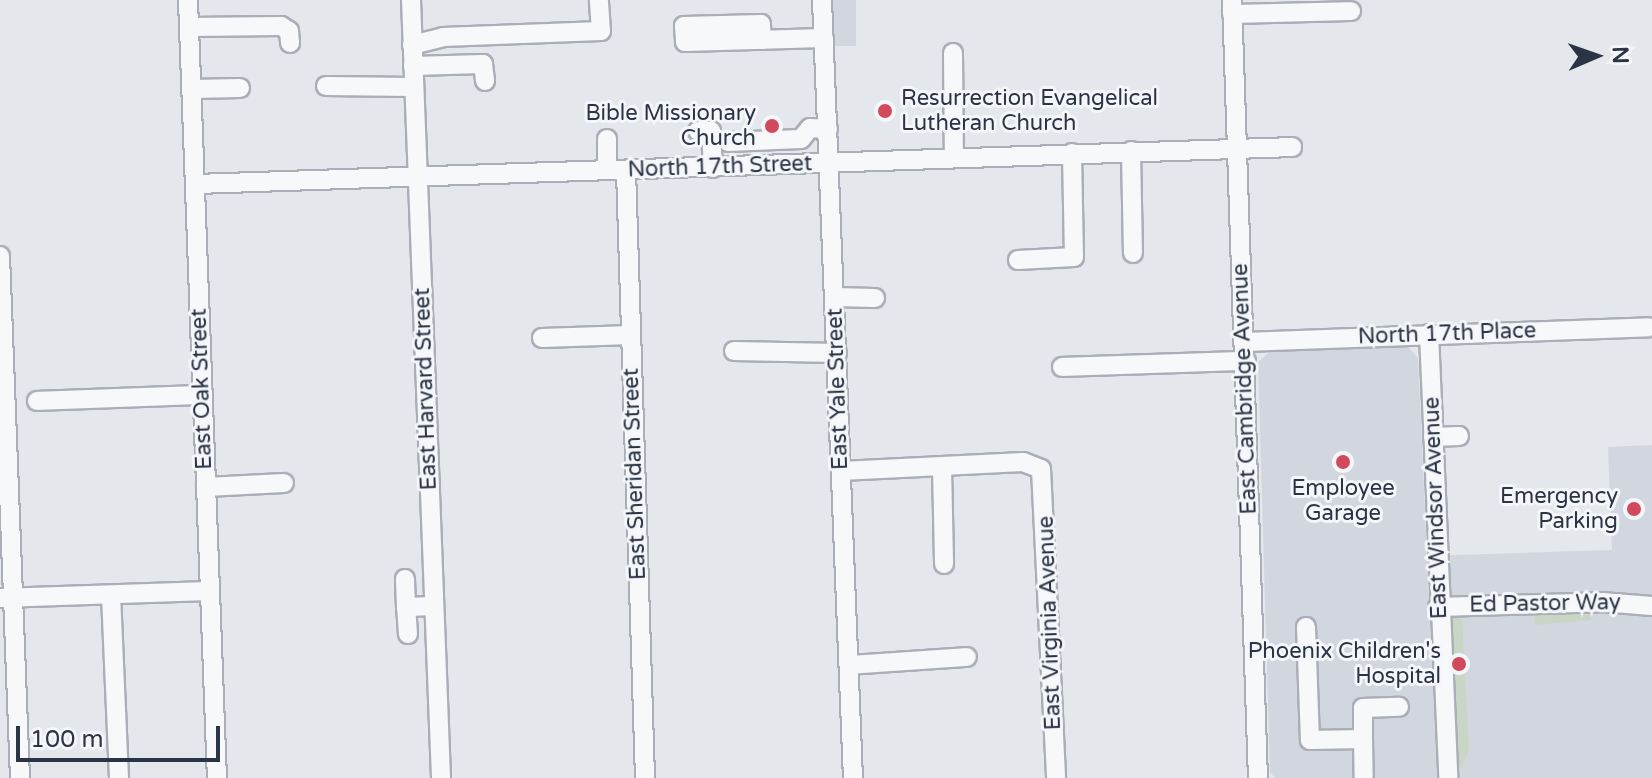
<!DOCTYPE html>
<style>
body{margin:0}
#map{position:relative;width:1652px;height:778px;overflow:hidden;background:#e4e7ec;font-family:"Varela Round",sans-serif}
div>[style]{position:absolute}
.built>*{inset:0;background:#d2d6de;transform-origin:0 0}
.green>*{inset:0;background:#c9d6c5;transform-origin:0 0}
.roads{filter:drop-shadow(2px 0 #a9aeb7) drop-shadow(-2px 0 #a9aeb7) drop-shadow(0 2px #a9aeb7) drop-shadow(0 -2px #a9aeb7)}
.minor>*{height:18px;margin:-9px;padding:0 9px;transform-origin:9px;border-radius:9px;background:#f7f8fa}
.dots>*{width:22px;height:22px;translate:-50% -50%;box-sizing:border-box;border:4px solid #f4f6f9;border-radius:50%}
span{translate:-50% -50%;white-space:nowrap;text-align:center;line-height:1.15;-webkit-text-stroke:6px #f4f6f9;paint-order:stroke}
.poi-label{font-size:22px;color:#2b3445}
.left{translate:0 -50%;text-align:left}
.right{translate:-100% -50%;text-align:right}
.street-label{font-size:22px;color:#2b3445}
.north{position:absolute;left:1556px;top:16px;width:80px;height:80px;-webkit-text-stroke:6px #f4f6f9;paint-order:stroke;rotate:88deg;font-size:22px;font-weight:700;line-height:32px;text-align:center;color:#2b3445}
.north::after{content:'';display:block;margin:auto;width:28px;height:36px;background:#2b3445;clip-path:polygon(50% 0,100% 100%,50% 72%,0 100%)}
.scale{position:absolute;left:16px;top:726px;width:204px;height:36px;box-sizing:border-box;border:4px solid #2b3445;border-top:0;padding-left:10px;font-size:24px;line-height:28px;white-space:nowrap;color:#2b3445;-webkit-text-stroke:6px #f4f6f9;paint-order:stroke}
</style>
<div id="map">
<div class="built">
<i style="left:833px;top:0;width:23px;height:46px"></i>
<i style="clip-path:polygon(1407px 346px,1418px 358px,1427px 556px,1612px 550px,1608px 447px,1652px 445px,1652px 778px,1275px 778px,1270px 772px,1258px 362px,1271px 351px)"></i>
</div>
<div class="green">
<i style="left:1591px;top:609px;width:11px;height:57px;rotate:85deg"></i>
<i style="clip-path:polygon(1453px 615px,1462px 620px,1469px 749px,1461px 768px,1456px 766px,1449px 619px)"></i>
</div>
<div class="roads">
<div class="minor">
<i style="left:188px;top:0;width:779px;rotate:87.87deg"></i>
<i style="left:411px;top:0;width:779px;rotate:87.79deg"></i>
<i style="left:822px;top:0;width:779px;rotate:87.72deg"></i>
<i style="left:1232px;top:0;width:778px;rotate:88.09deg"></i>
<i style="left:1232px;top:14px;width:119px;rotate:-1.4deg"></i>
<i style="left:189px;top:27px;width:92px;rotate:-0.6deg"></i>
<i style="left:281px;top:26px;width:9px;rotate:32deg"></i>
<i style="left:289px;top:31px;width:12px;rotate:85deg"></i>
<i style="left:762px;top:40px;width:16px;rotate:-94deg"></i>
<i style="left:761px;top:24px;width:77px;rotate:178.5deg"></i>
<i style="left:684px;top:26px;width:16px;rotate:86deg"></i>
<i style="left:685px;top:42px;width:139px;rotate:-1.6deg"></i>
<i style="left:412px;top:45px;width:32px;rotate:-14deg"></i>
<i style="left:443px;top:37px;width:158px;rotate:-2.2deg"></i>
<i style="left:601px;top:31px;width:31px;rotate:-94deg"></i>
<i style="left:953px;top:53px;width:105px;rotate:89.5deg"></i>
<i style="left:413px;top:66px;width:70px;rotate:-1.6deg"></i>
<i style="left:483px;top:64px;width:17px;rotate:83deg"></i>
<i style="left:326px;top:86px;width:88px;rotate:0.7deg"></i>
<i style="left:192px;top:89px;width:48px;rotate:-1.2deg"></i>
<i style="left:698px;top:131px;width:13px"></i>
<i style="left:711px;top:131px;width:37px;rotate:87deg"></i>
<i style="left:607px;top:139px;width:31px;rotate:90deg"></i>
<i style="left:728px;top:142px;width:73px;rotate:-2.4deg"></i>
<i style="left:801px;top:139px;width:14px;rotate:-51deg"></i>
<i style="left:810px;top:128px;width:18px;rotate:3deg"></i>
<i style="left:1131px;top:151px;width:102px;rotate:88.9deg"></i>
<i style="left:626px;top:170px;width:608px;rotate:88.21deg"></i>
<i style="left:196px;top:184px;width:1097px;rotate:-1.93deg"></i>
<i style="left:0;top:256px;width:522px;rotate:87.81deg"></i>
<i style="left:1018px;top:260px;width:56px;rotate:-3.1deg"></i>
<i style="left:1074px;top:257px;width:104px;rotate:-91.1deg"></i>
<i style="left:835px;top:297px;width:40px;rotate:1.4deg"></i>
<i style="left:1429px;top:334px;width:444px;rotate:87.5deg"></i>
<i style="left:542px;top:338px;width:89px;rotate:-1.9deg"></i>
<i style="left:1246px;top:342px;width:403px;rotate:-2.1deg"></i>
<i style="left:734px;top:351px;width:103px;rotate:1.1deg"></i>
<i style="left:1062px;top:367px;width:184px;rotate:-1.9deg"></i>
<i style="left:37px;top:401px;width:166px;rotate:-2.1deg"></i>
<i style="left:1433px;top:437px;width:26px;rotate:-2deg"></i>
<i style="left:942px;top:466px;width:98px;rotate:88.8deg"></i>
<i style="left:841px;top:471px;width:182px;rotate:-2.8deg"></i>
<i style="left:1023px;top:462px;width:19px;rotate:21deg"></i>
<i style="left:1041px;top:469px;width:309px;rotate:87.2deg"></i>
<i style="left:206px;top:487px;width:78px;rotate:-2.9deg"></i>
<i style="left:405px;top:579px;width:28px;rotate:88deg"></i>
<i style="left:111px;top:595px;width:183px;rotate:87.5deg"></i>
<i style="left:0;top:598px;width:209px;rotate:-1.9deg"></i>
<i style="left:1438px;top:607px;width:164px;rotate:-1.7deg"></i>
<i style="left:1602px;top:602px;width:50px;rotate:4.6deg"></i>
<i style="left:1306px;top:627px;width:113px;rotate:88deg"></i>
<i style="left:1310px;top:740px;width:53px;rotate:-1.1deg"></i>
<i style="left:1363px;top:739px;width:39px;rotate:89deg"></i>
<i style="left:408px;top:634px;width:27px;rotate:-94deg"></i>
<i style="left:406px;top:607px;width:28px;rotate:-2deg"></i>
<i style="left:849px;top:665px;width:118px;rotate:-3.9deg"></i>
<i style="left:1363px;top:739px;width:31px;rotate:-90deg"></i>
<i style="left:1363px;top:708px;width:36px;rotate:-2deg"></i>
</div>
</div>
<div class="dots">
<i style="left:885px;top:111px;background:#d1495b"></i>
<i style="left:772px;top:126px;background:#d1495b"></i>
<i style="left:1343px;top:462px;background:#d1495b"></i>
<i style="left:1634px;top:509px;background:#d1495b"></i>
<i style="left:1459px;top:664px;background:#d1495b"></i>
</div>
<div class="poi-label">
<span class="left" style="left:901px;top:111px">Resurrection Evangelical<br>Lutheran Church</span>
<span class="right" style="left:756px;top:126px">Bible Missionary<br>Church</span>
<span style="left:1343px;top:501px">Employee<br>Garage</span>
<span class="right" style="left:1618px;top:509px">Emergency<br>Parking</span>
<span class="right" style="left:1441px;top:664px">Phoenix Children's<br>Hospital</span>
</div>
<div class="street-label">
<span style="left:720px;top:167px;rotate:-2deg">North 17th Street</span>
<span style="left:1447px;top:334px;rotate:-2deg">North 17th Place</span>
<span style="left:202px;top:389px;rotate:-92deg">East Oak Street</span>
<span style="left:426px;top:389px;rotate:-92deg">East Harvard Street</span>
<span style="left:838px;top:389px;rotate:-92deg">East Yale Street</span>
<span style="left:1245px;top:389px;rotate:-92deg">East Cambridge Avenue</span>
<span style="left:635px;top:474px;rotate:-92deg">East Sheridan Street</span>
<span style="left:1436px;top:508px;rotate:-92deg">East Windsor Avenue</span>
<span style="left:1545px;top:604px;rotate:-1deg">Ed Pastor Way</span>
<span style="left:1050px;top:623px;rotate:-92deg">East Virginia Avenue</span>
</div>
<div class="north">N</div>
<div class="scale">100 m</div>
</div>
